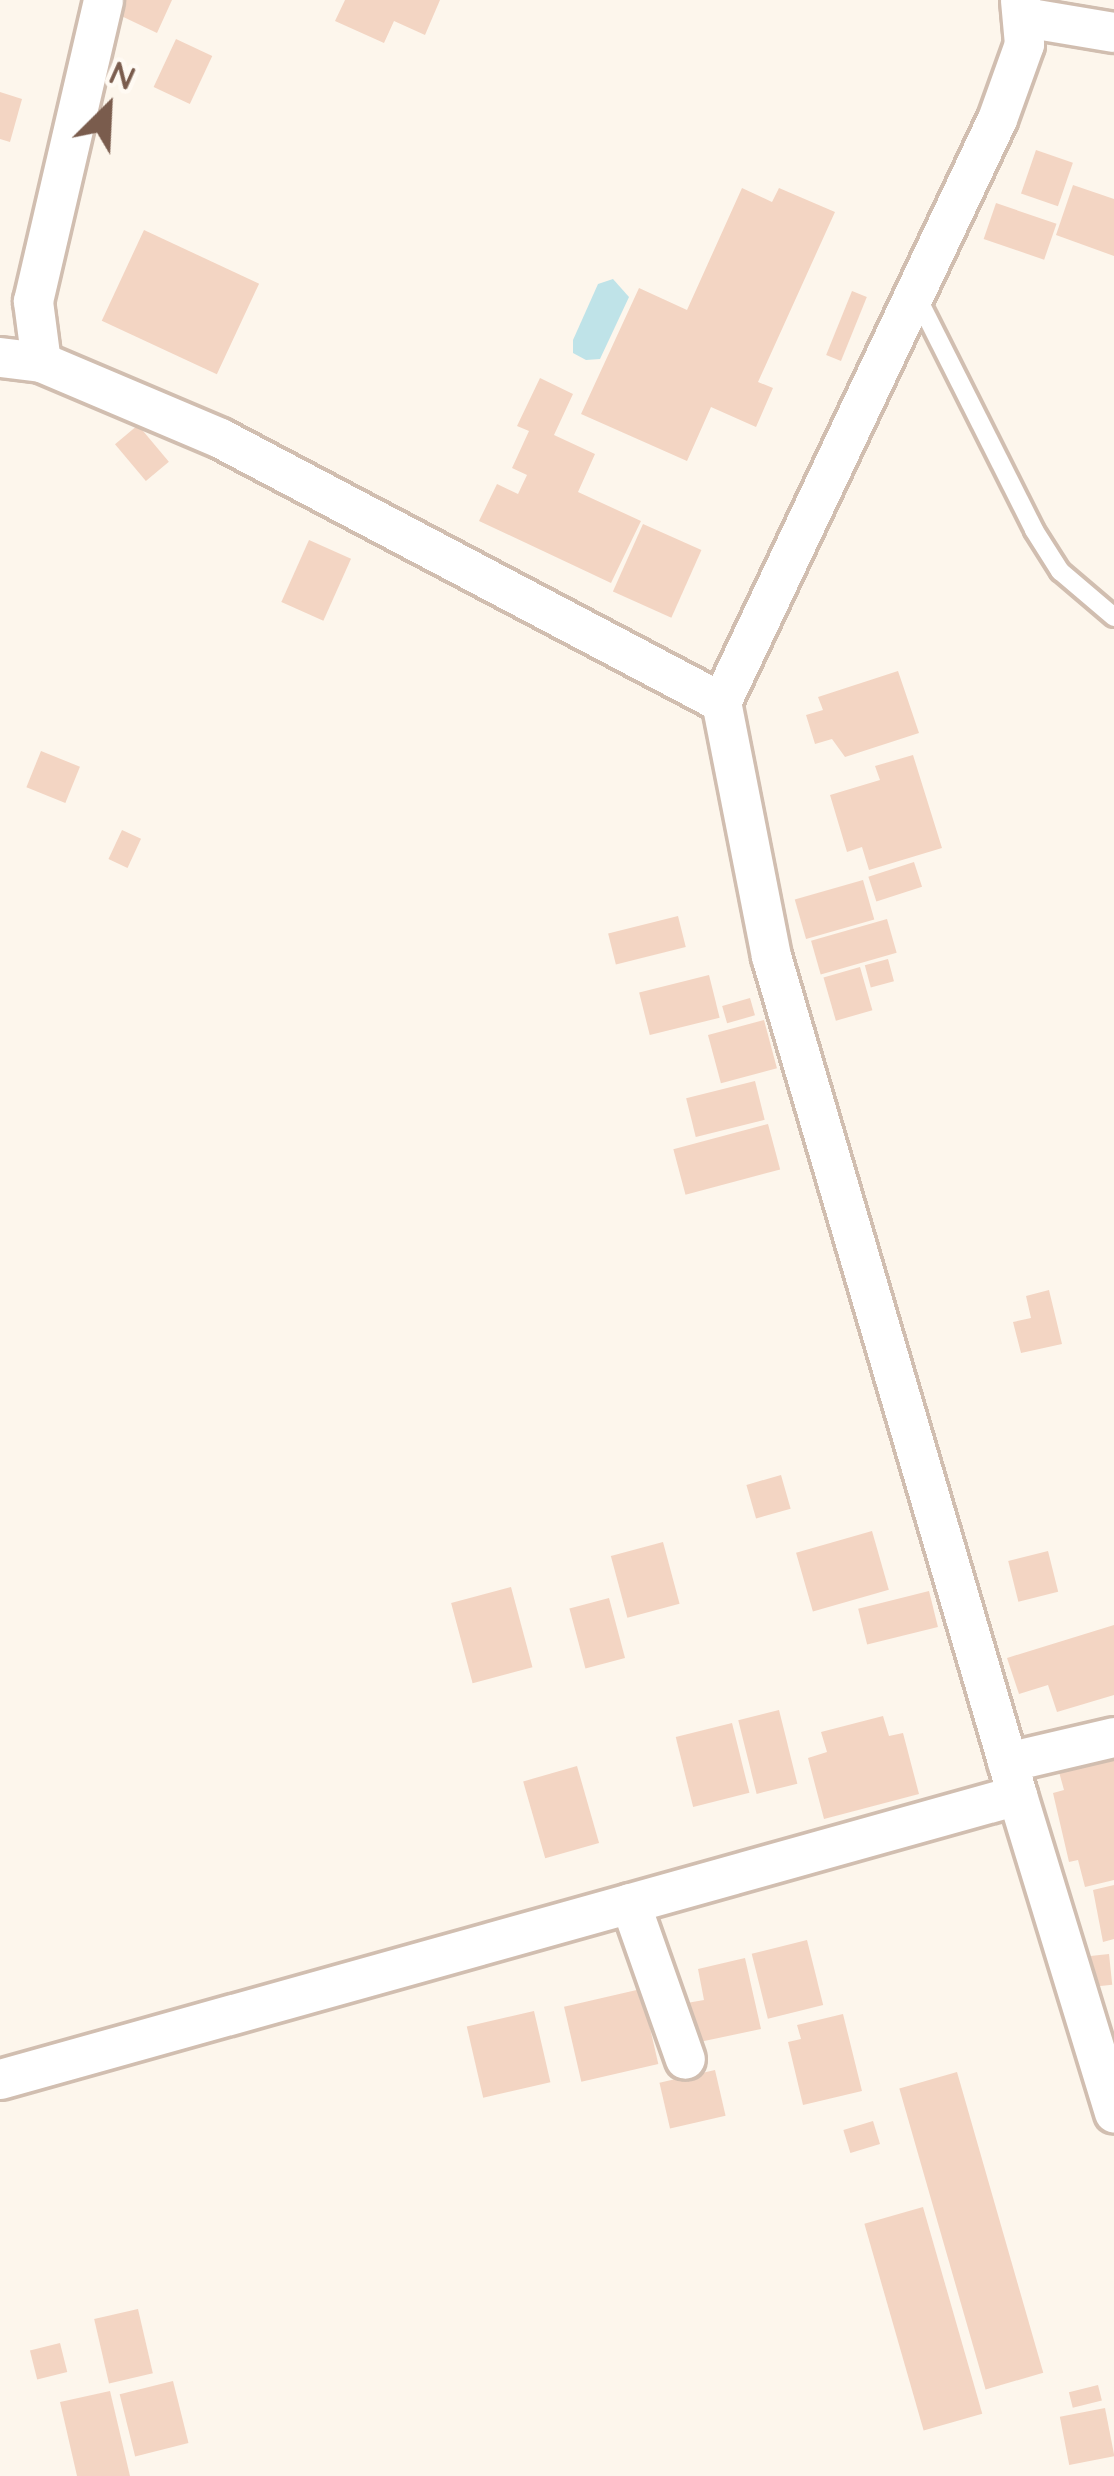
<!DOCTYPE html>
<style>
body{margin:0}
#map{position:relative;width:1114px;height:2476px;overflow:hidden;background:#fdf6ec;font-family:Quicksand,sans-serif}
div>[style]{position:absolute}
.water>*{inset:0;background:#bfe3e8}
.building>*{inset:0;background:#f3d5c3;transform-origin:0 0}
.roads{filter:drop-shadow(3px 0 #d1beb0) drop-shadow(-3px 0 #d1beb0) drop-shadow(0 3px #d1beb0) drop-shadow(0 -3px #d1beb0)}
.service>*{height:18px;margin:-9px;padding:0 9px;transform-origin:9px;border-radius:9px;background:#fff}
.minor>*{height:39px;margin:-19.5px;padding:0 19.5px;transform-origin:19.5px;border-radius:19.5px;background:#fff}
span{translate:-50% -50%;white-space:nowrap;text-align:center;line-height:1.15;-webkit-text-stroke:12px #fffaf3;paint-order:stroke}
.north{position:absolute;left:48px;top:48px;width:120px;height:120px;-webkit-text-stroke:9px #fffaf3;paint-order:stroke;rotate:24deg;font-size:33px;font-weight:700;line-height:48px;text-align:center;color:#7a5c4d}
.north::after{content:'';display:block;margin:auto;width:42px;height:54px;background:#7a5c4d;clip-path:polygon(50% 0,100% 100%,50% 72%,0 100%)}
</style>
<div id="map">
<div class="water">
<i style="clip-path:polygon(613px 279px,629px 297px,600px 359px,586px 360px,573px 353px,573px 340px,598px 284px)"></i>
</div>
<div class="building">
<i style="clip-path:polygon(121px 0,172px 0,157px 33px,115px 13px)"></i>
<i style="clip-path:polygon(345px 0,440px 0,425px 35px,394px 21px,384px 43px,335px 21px)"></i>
<i style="left:176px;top:39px;width:40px;height:53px;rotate:25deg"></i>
<i style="clip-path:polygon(0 92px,22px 99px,10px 142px,0 139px)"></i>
<i style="left:1036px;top:150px;width:39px;height:46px;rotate:19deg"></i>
<i style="clip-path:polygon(1073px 185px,1114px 199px,1114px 256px,1056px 235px)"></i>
<i style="clip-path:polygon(742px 188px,772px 202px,779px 188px,835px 212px,758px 382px,773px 388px,756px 427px,711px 407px,687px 461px,581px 414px,639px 288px,687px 310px)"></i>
<i style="left:996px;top:203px;width:64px;height:38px;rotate:19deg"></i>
<i style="left:144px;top:230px;width:127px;height:100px;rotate:25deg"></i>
<i style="left:852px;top:291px;width:16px;height:69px;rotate:22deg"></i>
<i style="clip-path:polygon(540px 378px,573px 394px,554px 435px,595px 454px,578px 492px,641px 521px,611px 583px,479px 521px,497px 484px,518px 494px,527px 475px,512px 468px,529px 431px,517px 426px)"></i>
<i style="left:138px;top:425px;width:48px;height:30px;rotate:50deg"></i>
<i style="left:643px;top:524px;width:64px;height:74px;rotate:24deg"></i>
<i style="left:309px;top:540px;width:46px;height:68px;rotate:24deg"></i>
<i style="clip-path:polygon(898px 671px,919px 733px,845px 757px,832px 739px,815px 744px,806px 715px,823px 710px,818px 697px)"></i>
<i style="left:41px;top:751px;width:42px;height:39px;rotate:22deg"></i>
<i style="clip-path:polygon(913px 755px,942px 848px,869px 870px,862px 847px,847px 852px,830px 795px,880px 780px,875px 766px)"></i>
<i style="left:122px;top:830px;width:21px;height:32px;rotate:25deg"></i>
<i style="left:914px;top:862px;width:26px;height:48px;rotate:72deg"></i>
<i style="left:863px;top:880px;width:41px;height:71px;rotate:74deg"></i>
<i style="left:678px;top:916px;width:32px;height:72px;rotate:76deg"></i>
<i style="left:887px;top:919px;width:35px;height:79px;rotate:74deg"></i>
<i style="left:888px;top:959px;width:23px;height:24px;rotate:75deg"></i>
<i style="left:860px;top:967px;width:45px;height:38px;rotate:74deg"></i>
<i style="left:709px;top:975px;width:44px;height:72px;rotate:76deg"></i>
<i style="left:750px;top:998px;width:18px;height:29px;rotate:74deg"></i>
<i style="left:764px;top:1020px;width:50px;height:58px;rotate:75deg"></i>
<i style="left:755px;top:1081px;width:40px;height:71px;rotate:76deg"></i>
<i style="left:768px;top:1124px;width:47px;height:98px;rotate:75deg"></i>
<i style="clip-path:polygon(1049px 1290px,1062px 1344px,1021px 1353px,1013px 1322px,1031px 1318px,1026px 1296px)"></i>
<i style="left:781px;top:1475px;width:35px;height:36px;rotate:74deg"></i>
<i style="left:872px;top:1531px;width:61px;height:79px;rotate:74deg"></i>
<i style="left:663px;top:1542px;width:64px;height:54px;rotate:75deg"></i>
<i style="left:1048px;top:1551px;width:42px;height:41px;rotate:76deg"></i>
<i style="left:511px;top:1587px;width:83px;height:62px;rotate:75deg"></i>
<i style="left:929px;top:1591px;width:37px;height:73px;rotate:76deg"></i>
<i style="left:609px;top:1598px;width:62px;height:41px;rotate:75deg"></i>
<i style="clip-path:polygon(1114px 1625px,1114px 1695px,1057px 1712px,1048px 1685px,1019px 1694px,1007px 1658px)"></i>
<i style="left:779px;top:1710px;width:76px;height:42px;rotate:76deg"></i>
<i style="clip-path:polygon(883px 1716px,889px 1736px,903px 1733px,919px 1794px,824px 1819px,808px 1758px,827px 1752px,821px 1732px)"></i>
<i style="left:732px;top:1723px;width:72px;height:58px;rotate:76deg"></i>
<i style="clip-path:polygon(1114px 1758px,1114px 1880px,1085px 1887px,1078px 1860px,1069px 1862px,1053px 1793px,1064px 1790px,1059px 1772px)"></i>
<i style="left:577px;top:1766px;width:80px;height:56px;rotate:74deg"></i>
<i style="clip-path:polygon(1114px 1885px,1114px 1939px,1103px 1942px,1093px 1890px)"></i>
<i style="left:807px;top:1940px;width:67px;height:57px;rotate:76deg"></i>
<i style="left:1109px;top:1954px;width:31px;height:21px;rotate:84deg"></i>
<i style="clip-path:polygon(745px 1958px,761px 2029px,690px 2044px,681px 2004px,704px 2000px,698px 1969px)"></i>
<i style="left:641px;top:1989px;width:77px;height:79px;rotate:77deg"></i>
<i style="left:534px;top:2011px;width:73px;height:69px;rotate:77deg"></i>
<i style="clip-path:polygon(843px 2014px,862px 2091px,803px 2105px,788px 2042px,801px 2039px,797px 2025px)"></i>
<i style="left:715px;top:2070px;width:47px;height:57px;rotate:77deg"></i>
<i style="left:957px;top:2072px;width:313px;height:60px;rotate:74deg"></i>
<i style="left:873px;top:2121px;width:24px;height:31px;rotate:73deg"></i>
<i style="left:923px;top:2207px;width:215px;height:61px;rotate:74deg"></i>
<i style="left:138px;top:2309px;width:66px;height:45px;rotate:77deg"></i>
<i style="left:60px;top:2343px;width:30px;height:31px;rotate:76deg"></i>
<i style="left:173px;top:2381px;width:64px;height:55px;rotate:76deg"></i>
<i style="left:1098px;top:2385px;width:16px;height:30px;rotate:76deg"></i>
<i style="clip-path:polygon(110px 2391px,130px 2476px,77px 2476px,60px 2402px)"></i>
<i style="left:1105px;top:2408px;width:49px;height:46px;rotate:79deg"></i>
</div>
<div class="roads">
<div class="service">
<i style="left:915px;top:293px;width:265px;rotate:63.3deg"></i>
<i style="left:1034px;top:530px;width:49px;rotate:57.6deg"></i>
<i style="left:1060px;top:571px;width:71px;rotate:40.4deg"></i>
</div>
<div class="minor">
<i style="left:1024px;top:17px;width:91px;rotate:9.5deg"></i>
<i style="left:0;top:357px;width:41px;rotate:7deg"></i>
<i style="left:41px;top:362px;width:194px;rotate:23deg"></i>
<i style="left:220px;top:438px;width:566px;rotate:27.79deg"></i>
<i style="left:41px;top:362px;width:62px;rotate:-97.5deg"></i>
<i style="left:33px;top:301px;width:309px;rotate:-76.9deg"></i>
<i style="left:1007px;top:1762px;width:110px;rotate:-13.2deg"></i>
<i style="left:1017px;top:1795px;width:332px;rotate:73deg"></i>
<i style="left:630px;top:1903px;width:165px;rotate:70.6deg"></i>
<i style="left:0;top:2079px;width:1056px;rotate:-15.6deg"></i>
<i style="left:1017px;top:1795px;width:874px;rotate:-106.34deg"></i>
<i style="left:771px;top:956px;width:259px;rotate:-101.1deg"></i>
<i style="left:721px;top:702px;width:645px;rotate:-64.67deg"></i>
<i style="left:997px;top:119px;width:80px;rotate:-70.2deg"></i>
<i style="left:1024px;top:44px;width:44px;rotate:-95.2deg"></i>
</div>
</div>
<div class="north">N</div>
</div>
